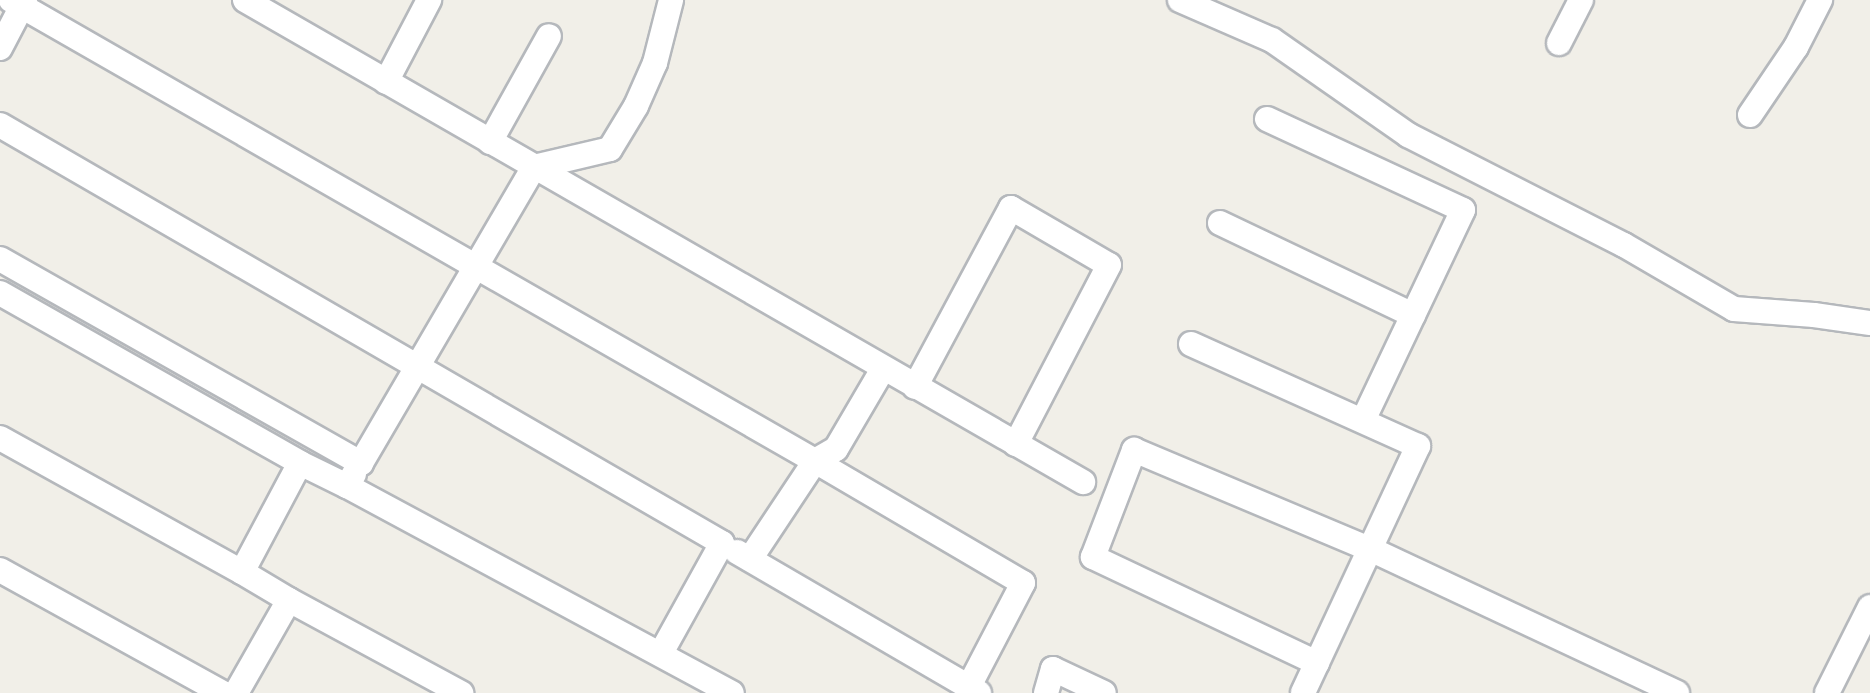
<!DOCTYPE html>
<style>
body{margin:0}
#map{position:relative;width:1870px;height:693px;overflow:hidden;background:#f1efe8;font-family:Cabin,sans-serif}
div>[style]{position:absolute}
.roads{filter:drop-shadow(2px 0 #b5b8bc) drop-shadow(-2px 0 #b5b8bc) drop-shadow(0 2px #b5b8bc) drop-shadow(0 -2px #b5b8bc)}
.street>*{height:24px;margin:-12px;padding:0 12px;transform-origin:12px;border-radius:12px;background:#fff}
span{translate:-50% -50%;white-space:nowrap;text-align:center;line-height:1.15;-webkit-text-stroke:5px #fff;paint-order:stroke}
</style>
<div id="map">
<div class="roads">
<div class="street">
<i style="left:11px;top:0;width:927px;rotate:29.83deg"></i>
<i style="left:815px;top:461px;width:24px;rotate:-30deg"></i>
<i style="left:836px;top:449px;width:93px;rotate:-59.6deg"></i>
<i style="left:245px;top:0;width:967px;rotate:29.91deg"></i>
<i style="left:1180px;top:0;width:100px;rotate:23.5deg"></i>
<i style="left:1272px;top:40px;width:166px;rotate:34.9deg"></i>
<i style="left:1408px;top:135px;width:242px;rotate:27deg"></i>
<i style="left:1624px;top:245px;width:127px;rotate:30.2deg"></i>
<i style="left:1734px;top:309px;width:80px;rotate:4.3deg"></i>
<i style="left:1814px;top:315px;width:57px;rotate:8.1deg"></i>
<i style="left:1559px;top:43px;width:48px;rotate:-62.9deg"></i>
<i style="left:0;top:48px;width:54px;rotate:-62.5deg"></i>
<i style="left:386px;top:82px;width:93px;rotate:-62.3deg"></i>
<i style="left:1750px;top:115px;width:82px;rotate:-55.9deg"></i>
<i style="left:1796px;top:47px;width:53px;rotate:-62.9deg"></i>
<i style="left:1267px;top:119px;width:216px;rotate:24.9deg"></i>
<i style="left:1463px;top:210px;width:233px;rotate:115.4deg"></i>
<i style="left:0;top:125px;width:834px;rotate:30.07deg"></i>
<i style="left:722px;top:543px;width:126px;rotate:119deg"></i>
<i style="left:490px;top:142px;width:121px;rotate:-60.9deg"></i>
<i style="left:1220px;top:223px;width:214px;rotate:25.5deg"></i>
<i style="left:0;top:259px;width:415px;rotate:29.5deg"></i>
<i style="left:361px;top:463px;width:343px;rotate:-59.7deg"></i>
<i style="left:534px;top:167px;width:78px;rotate:-13.3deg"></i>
<i style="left:610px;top:149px;width:50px;rotate:-58.8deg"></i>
<i style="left:636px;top:106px;width:47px;rotate:-66.2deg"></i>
<i style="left:655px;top:63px;width:65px;rotate:-75.7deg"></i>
<i style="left:0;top:293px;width:345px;rotate:29.5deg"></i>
<i style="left:1191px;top:344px;width:249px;rotate:24.2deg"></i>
<i style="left:1418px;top:446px;width:272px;rotate:115deg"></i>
<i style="left:915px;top:387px;width:203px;rotate:-61.8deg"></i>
<i style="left:1011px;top:208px;width:113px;rotate:30.2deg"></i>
<i style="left:1109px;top:265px;width:202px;rotate:117.5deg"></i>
<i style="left:0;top:438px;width:277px;rotate:29deg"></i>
<i style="left:347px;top:486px;width:437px;rotate:28.3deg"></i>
<i style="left:737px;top:552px;width:280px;rotate:30.2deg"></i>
<i style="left:750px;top:559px;width:118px;rotate:-56.4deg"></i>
<i style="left:815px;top:461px;width:241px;rotate:30.4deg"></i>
<i style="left:1023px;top:583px;width:119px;rotate:117.6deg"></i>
<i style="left:0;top:570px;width:255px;rotate:28.9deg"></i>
<i style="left:289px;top:600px;width:196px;rotate:28.4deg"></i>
<i style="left:1317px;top:663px;width:248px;rotate:-154.7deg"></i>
<i style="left:1093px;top:557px;width:115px;rotate:-69deg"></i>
<i style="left:1134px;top:450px;width:256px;rotate:22.8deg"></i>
<i style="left:1370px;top:549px;width:339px;rotate:25.1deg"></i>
<i style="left:236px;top:693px;width:107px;rotate:-60.3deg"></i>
<i style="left:289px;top:600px;width:55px;rotate:-149.2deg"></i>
<i style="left:242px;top:572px;width:123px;rotate:-62deg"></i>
<i style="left:300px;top:463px;width:52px;rotate:26.1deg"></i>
<i style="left:347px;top:486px;width:14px;rotate:-60deg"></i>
<i style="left:1046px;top:693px;width:25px;rotate:-74deg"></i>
<i style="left:1053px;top:669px;width:56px;rotate:25.2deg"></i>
<i style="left:1827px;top:693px;width:96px;rotate:-63.4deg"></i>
</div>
</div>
</div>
